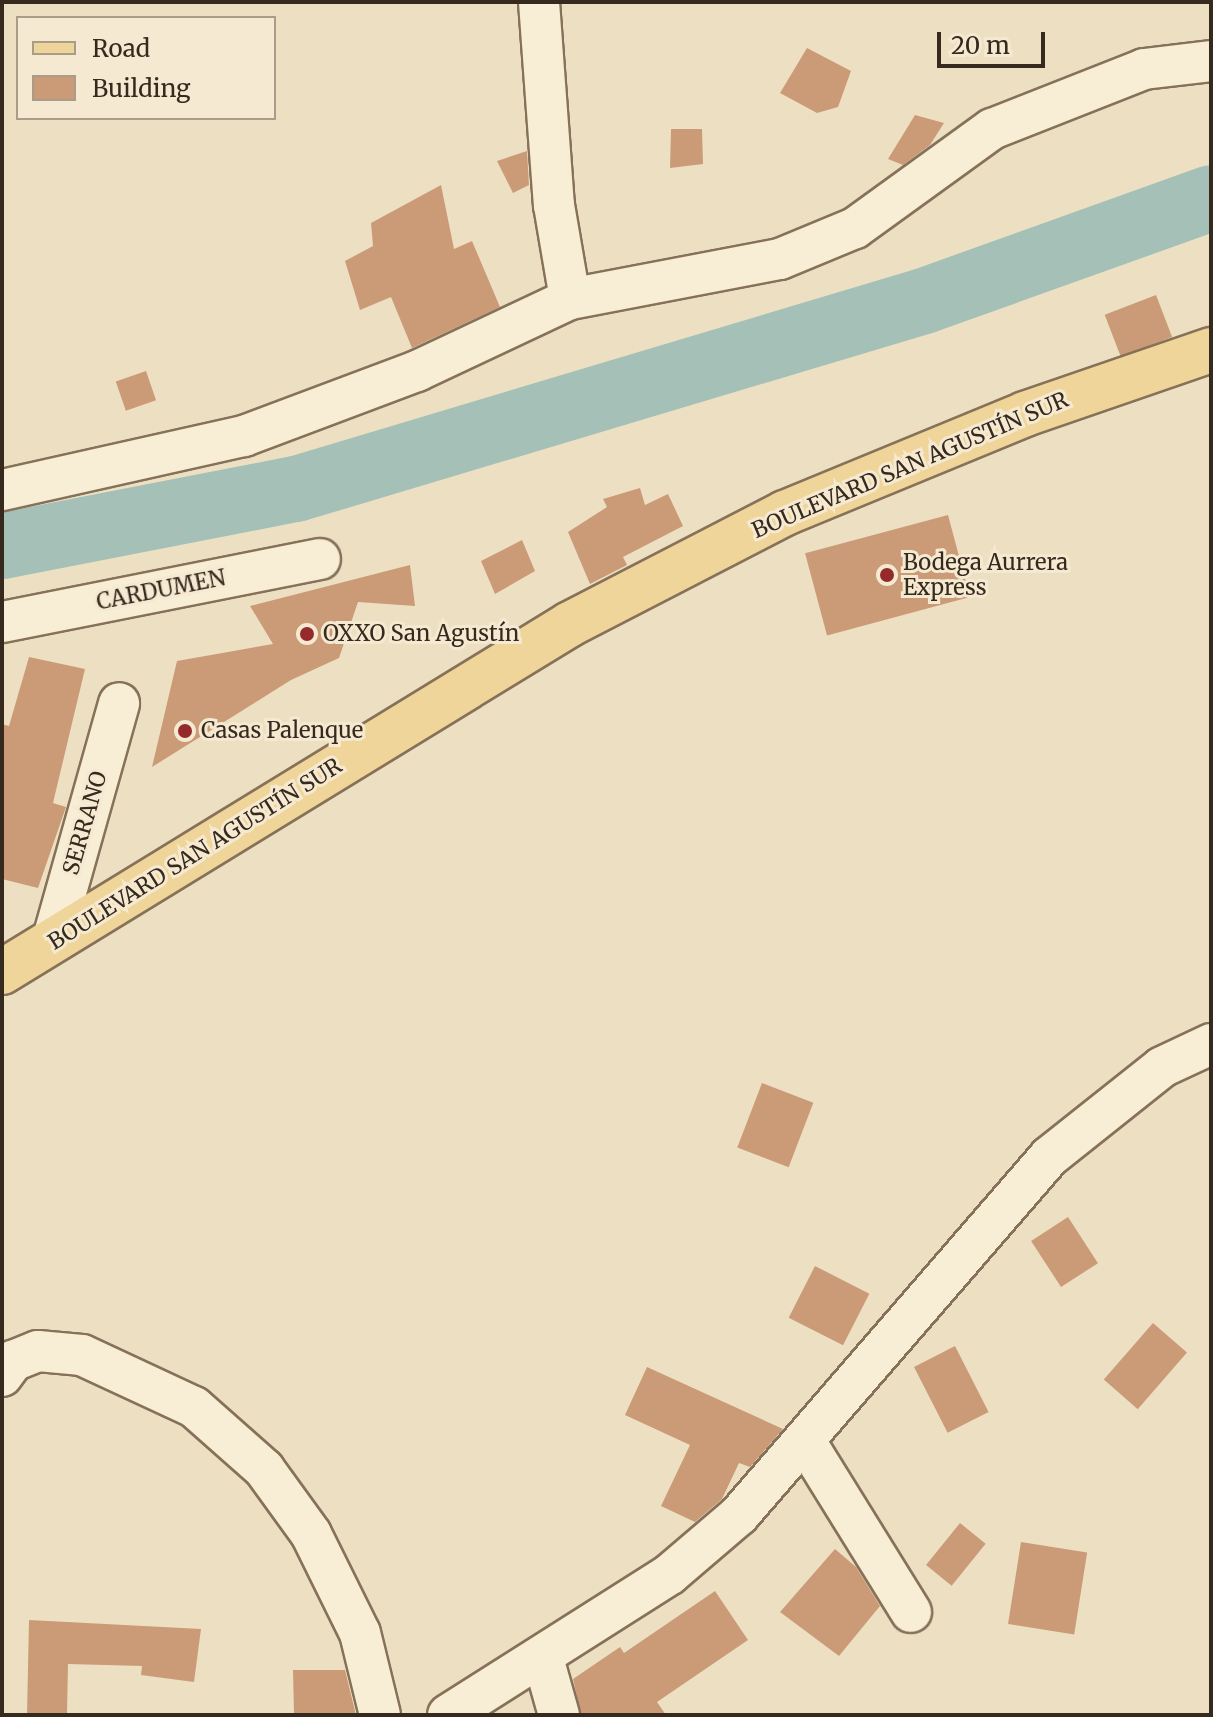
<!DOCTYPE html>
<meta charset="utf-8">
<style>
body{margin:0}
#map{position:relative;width:1213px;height:1717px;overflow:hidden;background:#ede0c2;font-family:Merriweather,serif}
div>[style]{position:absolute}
.river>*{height:66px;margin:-33px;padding:0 33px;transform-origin:33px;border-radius:33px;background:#a4c0b7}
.building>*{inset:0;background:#cb9b78;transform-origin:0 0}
.roads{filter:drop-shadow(2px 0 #867159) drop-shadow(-2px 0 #867159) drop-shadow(0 2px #867159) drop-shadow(0 -2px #867159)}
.minor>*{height:40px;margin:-20px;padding:0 20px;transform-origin:20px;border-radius:20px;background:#f8edd5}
.major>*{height:44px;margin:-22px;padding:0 22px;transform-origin:22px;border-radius:22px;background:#f0d59a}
.dots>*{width:22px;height:22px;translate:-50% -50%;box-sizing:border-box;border:4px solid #f5ead1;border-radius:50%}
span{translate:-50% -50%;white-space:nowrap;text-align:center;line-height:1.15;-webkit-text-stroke:6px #f5ead1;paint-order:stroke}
.street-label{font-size:22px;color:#36291d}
.poi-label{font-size:22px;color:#36291d}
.left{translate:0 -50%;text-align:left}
.frame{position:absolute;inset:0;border:4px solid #36291d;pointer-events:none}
.legend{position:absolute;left:16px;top:16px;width:260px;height:104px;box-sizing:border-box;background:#f5ead1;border:2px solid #a99d89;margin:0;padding:10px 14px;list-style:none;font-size:24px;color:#36291d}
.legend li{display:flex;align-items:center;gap:16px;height:40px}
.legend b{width:40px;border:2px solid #a99d89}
.scale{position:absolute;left:937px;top:32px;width:108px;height:36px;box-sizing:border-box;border:4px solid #36291d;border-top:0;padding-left:10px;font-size:24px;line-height:28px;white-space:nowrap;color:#36291d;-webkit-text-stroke:6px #f5ead1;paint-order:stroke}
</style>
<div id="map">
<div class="river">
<i style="left:2px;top:546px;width:299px;rotate:-11deg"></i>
<i style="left:296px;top:489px;width:656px;rotate:-16.67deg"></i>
<i style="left:924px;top:301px;width:305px;rotate:-19.7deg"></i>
</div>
<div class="building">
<i style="clip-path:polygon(807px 48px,851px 71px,838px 107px,817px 113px,780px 93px)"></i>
<i style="clip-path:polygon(915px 115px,944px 123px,930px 145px,903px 165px,888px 159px)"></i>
<i style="clip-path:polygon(671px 129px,702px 129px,703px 164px,670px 168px)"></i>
<i style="clip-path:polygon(527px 151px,529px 185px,513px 193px,497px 161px)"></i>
<i style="clip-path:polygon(441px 185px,454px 249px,472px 241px,500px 307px,412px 348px,391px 297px,360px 310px,345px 261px,373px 246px,371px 223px)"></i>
<i style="left:1156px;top:295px;width:45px;height:55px;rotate:69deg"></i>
<i style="left:146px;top:371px;width:31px;height:32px;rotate:71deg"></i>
<i style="clip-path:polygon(640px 488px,645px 505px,668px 494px,683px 526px,623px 557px,627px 565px,590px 584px,568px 532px,607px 507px,603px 499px)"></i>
<i style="left:948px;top:515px;width:85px;height:148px;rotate:75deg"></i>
<i style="clip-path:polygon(522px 540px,535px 571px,495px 594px,481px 561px)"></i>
<i style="clip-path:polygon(410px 565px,415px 606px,358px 602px,339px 658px,291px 680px,152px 767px,177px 661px,273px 644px,250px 606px)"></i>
<i style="clip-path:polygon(29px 657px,85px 669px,53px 803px,66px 807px,38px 888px,2px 879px,2px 724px,9px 726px)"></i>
<i style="left:762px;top:1083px;width:55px;height:69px;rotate:21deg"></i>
<i style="left:1068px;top:1217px;width:55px;height:44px;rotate:57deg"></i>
<i style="left:815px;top:1266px;width:61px;height:58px;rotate:27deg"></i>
<i style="left:1153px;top:1323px;width:45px;height:75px;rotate:41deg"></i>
<i style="left:955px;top:1346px;width:74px;height:46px;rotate:63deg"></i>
<i style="clip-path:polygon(647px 1367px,783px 1429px,750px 1467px,739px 1463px,722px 1499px,695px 1522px,661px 1506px,690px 1445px,625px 1415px)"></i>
<i style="left:960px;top:1523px;width:33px;height:54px;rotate:39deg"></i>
<i style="left:1021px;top:1542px;width:67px;height:83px;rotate:9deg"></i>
<i style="clip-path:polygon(835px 1549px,856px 1567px,880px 1606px,839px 1656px,780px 1612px)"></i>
<i style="clip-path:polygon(715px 1591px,748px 1640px,657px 1702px,666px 1715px,581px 1715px,573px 1679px,620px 1647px,624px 1653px)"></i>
<i style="clip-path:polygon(29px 1620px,201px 1629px,194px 1682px,141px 1675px,142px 1666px,68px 1664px,67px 1715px,27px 1715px)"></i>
<i style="clip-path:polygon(293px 1670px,345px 1670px,356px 1715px,294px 1715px)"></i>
</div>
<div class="roads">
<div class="minor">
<i style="left:539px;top:2px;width:204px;rotate:85.8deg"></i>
<i style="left:554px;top:205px;width:95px;rotate:80.3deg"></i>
<i style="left:2px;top:490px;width:248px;rotate:-12.6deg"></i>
<i style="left:244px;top:436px;width:185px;rotate:-20.6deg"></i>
<i style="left:417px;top:371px;width:169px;rotate:-25.2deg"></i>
<i style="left:570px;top:299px;width:214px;rotate:-10.8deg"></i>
<i style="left:780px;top:259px;width:81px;rotate:-22.5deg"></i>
<i style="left:855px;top:228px;width:169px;rotate:-35.9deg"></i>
<i style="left:992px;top:129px;width:163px;rotate:-21.5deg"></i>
<i style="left:1144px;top:69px;width:67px;rotate:-6.8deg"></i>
<i style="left:2px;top:622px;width:324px;rotate:-11.2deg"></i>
<i style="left:52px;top:942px;width:248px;rotate:-74.3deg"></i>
<i style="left:2px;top:1376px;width:19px;rotate:-54deg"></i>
<i style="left:13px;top:1361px;width:27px;rotate:-22deg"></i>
<i style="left:38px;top:1351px;width:44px;rotate:5.2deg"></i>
<i style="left:82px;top:1355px;width:123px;rotate:24.9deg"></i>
<i style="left:194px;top:1407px;width:94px;rotate:41.5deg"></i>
<i style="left:264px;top:1469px;width:80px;rotate:54.1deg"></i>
<i style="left:311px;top:1534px;width:110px;rotate:63.7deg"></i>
<i style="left:360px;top:1633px;width:84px;rotate:76.3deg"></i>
<i style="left:805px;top:1441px;width:201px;rotate:58.2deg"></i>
<i style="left:543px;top:1658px;width:59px;rotate:74.3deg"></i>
<i style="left:448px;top:1715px;width:263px;rotate:-32.4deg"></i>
<i style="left:670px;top:1574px;width:91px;rotate:-40.5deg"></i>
<i style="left:739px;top:1515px;width:474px;rotate:-49.1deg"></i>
<i style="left:1049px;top:1157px;width:144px;rotate:-38.5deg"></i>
<i style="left:1162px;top:1067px;width:54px;rotate:-25.1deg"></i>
</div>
<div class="major">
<i style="left:2px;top:972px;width:666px;rotate:-31.49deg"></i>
<i style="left:570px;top:624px;width:242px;rotate:-27.3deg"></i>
<i style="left:785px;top:513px;width:260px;rotate:-22.4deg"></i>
<i style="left:1025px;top:414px;width:197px;rotate:-19deg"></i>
</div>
</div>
<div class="dots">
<i style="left:887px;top:575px;background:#942a2b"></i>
<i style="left:307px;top:634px;background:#942a2b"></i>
<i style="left:185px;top:731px;background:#942a2b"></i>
</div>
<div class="street-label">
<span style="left:910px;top:465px;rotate:-23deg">BOULEVARD SAN AGUSTÍN SUR</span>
<span style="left:161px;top:590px;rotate:-11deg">CARDUMEN</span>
<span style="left:85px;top:823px;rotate:-74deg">SERRANO</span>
<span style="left:195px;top:854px;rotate:-32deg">BOULEVARD SAN AGUSTÍN SUR</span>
</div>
<div class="poi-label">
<span class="left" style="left:903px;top:575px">Bodega Aurrera<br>Express</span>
<span class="left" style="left:323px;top:634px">OXXO San Agustín</span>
<span class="left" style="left:201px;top:731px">Casas Palenque</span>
</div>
<div class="frame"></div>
<ul class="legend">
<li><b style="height:10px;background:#f0d59a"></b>Road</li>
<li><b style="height:22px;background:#cb9b78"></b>Building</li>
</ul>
<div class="scale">20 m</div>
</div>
